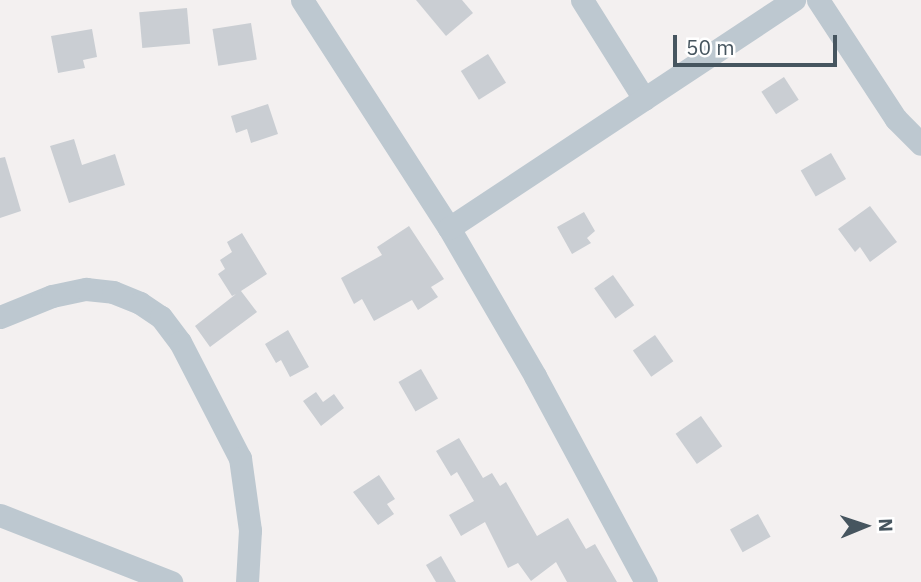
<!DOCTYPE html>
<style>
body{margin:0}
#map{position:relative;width:921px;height:582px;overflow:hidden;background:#f3f0f0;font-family:"IBM Plex Sans",sans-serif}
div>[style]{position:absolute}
.building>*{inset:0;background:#caced3;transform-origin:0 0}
.minor>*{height:23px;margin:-11.5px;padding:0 11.5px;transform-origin:11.5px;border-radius:11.5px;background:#bdc8d0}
span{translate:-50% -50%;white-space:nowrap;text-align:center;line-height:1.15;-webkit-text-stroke:7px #fff;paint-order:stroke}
.north{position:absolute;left:830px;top:491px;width:70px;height:70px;-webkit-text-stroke:5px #fff;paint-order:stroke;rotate:88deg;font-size:19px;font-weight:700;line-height:28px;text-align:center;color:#46555f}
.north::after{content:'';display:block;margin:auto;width:24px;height:32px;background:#46555f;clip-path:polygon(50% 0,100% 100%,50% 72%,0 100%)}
.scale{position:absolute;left:673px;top:35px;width:164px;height:32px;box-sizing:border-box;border:4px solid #46555f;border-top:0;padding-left:9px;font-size:21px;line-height:24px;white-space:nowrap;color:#46555f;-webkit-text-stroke:5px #fff;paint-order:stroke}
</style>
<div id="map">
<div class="building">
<i style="clip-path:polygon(416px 0,462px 0,473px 13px,446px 36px)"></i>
<i style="left:187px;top:8px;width:36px;height:48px;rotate:85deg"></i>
<i style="left:251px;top:23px;width:37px;height:39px;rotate:81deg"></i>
<i style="clip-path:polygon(92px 29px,97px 57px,83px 60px,85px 68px,58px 73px,51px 36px)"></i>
<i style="left:488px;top:54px;width:34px;height:32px;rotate:58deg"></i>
<i style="left:784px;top:77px;width:27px;height:27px;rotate:57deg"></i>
<i style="clip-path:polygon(268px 104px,278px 134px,251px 143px,247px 129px,236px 133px,231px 116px)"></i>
<i style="clip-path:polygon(74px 139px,82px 165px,115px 154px,125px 185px,69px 203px,50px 146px)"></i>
<i style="left:831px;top:153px;width:30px;height:35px;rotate:60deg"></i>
<i style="clip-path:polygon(5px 157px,21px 211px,0 218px,0 158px)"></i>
<i style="clip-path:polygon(870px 206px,897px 242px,870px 262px,860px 247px,855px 252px,838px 229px)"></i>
<i style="clip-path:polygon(584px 212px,595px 231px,587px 238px,591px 243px,572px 254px,557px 227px)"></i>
<i style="clip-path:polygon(409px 226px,444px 279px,431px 287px,438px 297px,418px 310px,412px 300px,374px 321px,362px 299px,354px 304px,341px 278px,382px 255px,377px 247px)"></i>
<i style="clip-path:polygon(242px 233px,267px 274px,241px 291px,257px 312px,210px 347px,195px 326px,236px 294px,232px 296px,218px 274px,225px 269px,220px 260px,232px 252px,227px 242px)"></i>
<i style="left:613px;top:275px;width:37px;height:23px;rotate:55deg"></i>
<i style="clip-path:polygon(288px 330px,309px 367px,290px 377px,281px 360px,276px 363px,265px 344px)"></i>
<i style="left:655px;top:335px;width:32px;height:27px;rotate:55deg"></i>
<i style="left:421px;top:369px;width:34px;height:26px;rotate:60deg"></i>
<i style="clip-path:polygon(316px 392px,323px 402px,334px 394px,344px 408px,321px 426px,303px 401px)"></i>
<i style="left:701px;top:416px;width:37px;height:31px;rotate:55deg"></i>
<i style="clip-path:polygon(459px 438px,483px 478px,492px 473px,500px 486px,506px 482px,537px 536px,568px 518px,586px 549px,595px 544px,617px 582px,567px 582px,556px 562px,531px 581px,518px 563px,508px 568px,485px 522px,461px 536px,449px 515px,474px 501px,457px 472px,451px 476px,436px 451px)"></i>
<i style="clip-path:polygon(379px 475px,395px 499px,387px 504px,394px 514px,378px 525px,353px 492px)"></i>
<i style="left:758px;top:514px;width:26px;height:32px;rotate:61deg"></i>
<i style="clip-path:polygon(441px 556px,456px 582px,436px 582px,426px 565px)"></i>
</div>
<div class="minor">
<i style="left:302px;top:0;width:271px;rotate:57.2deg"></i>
<i style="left:449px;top:228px;width:171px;rotate:59.8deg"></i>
<i style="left:535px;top:376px;width:234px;rotate:61.7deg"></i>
<i style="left:582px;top:0;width:117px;rotate:57.9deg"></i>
<i style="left:818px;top:0;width:142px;rotate:56.8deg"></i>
<i style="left:896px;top:119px;width:35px;rotate:45deg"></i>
<i style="left:449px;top:228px;width:414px;rotate:-33.5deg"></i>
<i style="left:0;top:317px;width:56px;rotate:-22deg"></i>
<i style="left:52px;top:296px;width:35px;rotate:-12deg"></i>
<i style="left:86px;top:289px;width:27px;rotate:6deg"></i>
<i style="left:113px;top:292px;width:29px;rotate:22deg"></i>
<i style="left:140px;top:303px;width:25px;rotate:34deg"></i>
<i style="left:161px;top:317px;width:31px;rotate:53deg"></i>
<i style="left:180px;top:342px;width:131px;rotate:62.7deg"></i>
<i style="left:240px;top:458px;width:73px;rotate:82.1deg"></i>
<i style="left:250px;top:530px;width:52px;rotate:93.3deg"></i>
<i style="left:0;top:515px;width:184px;rotate:21.4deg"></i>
</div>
<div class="north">N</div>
<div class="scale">50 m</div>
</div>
